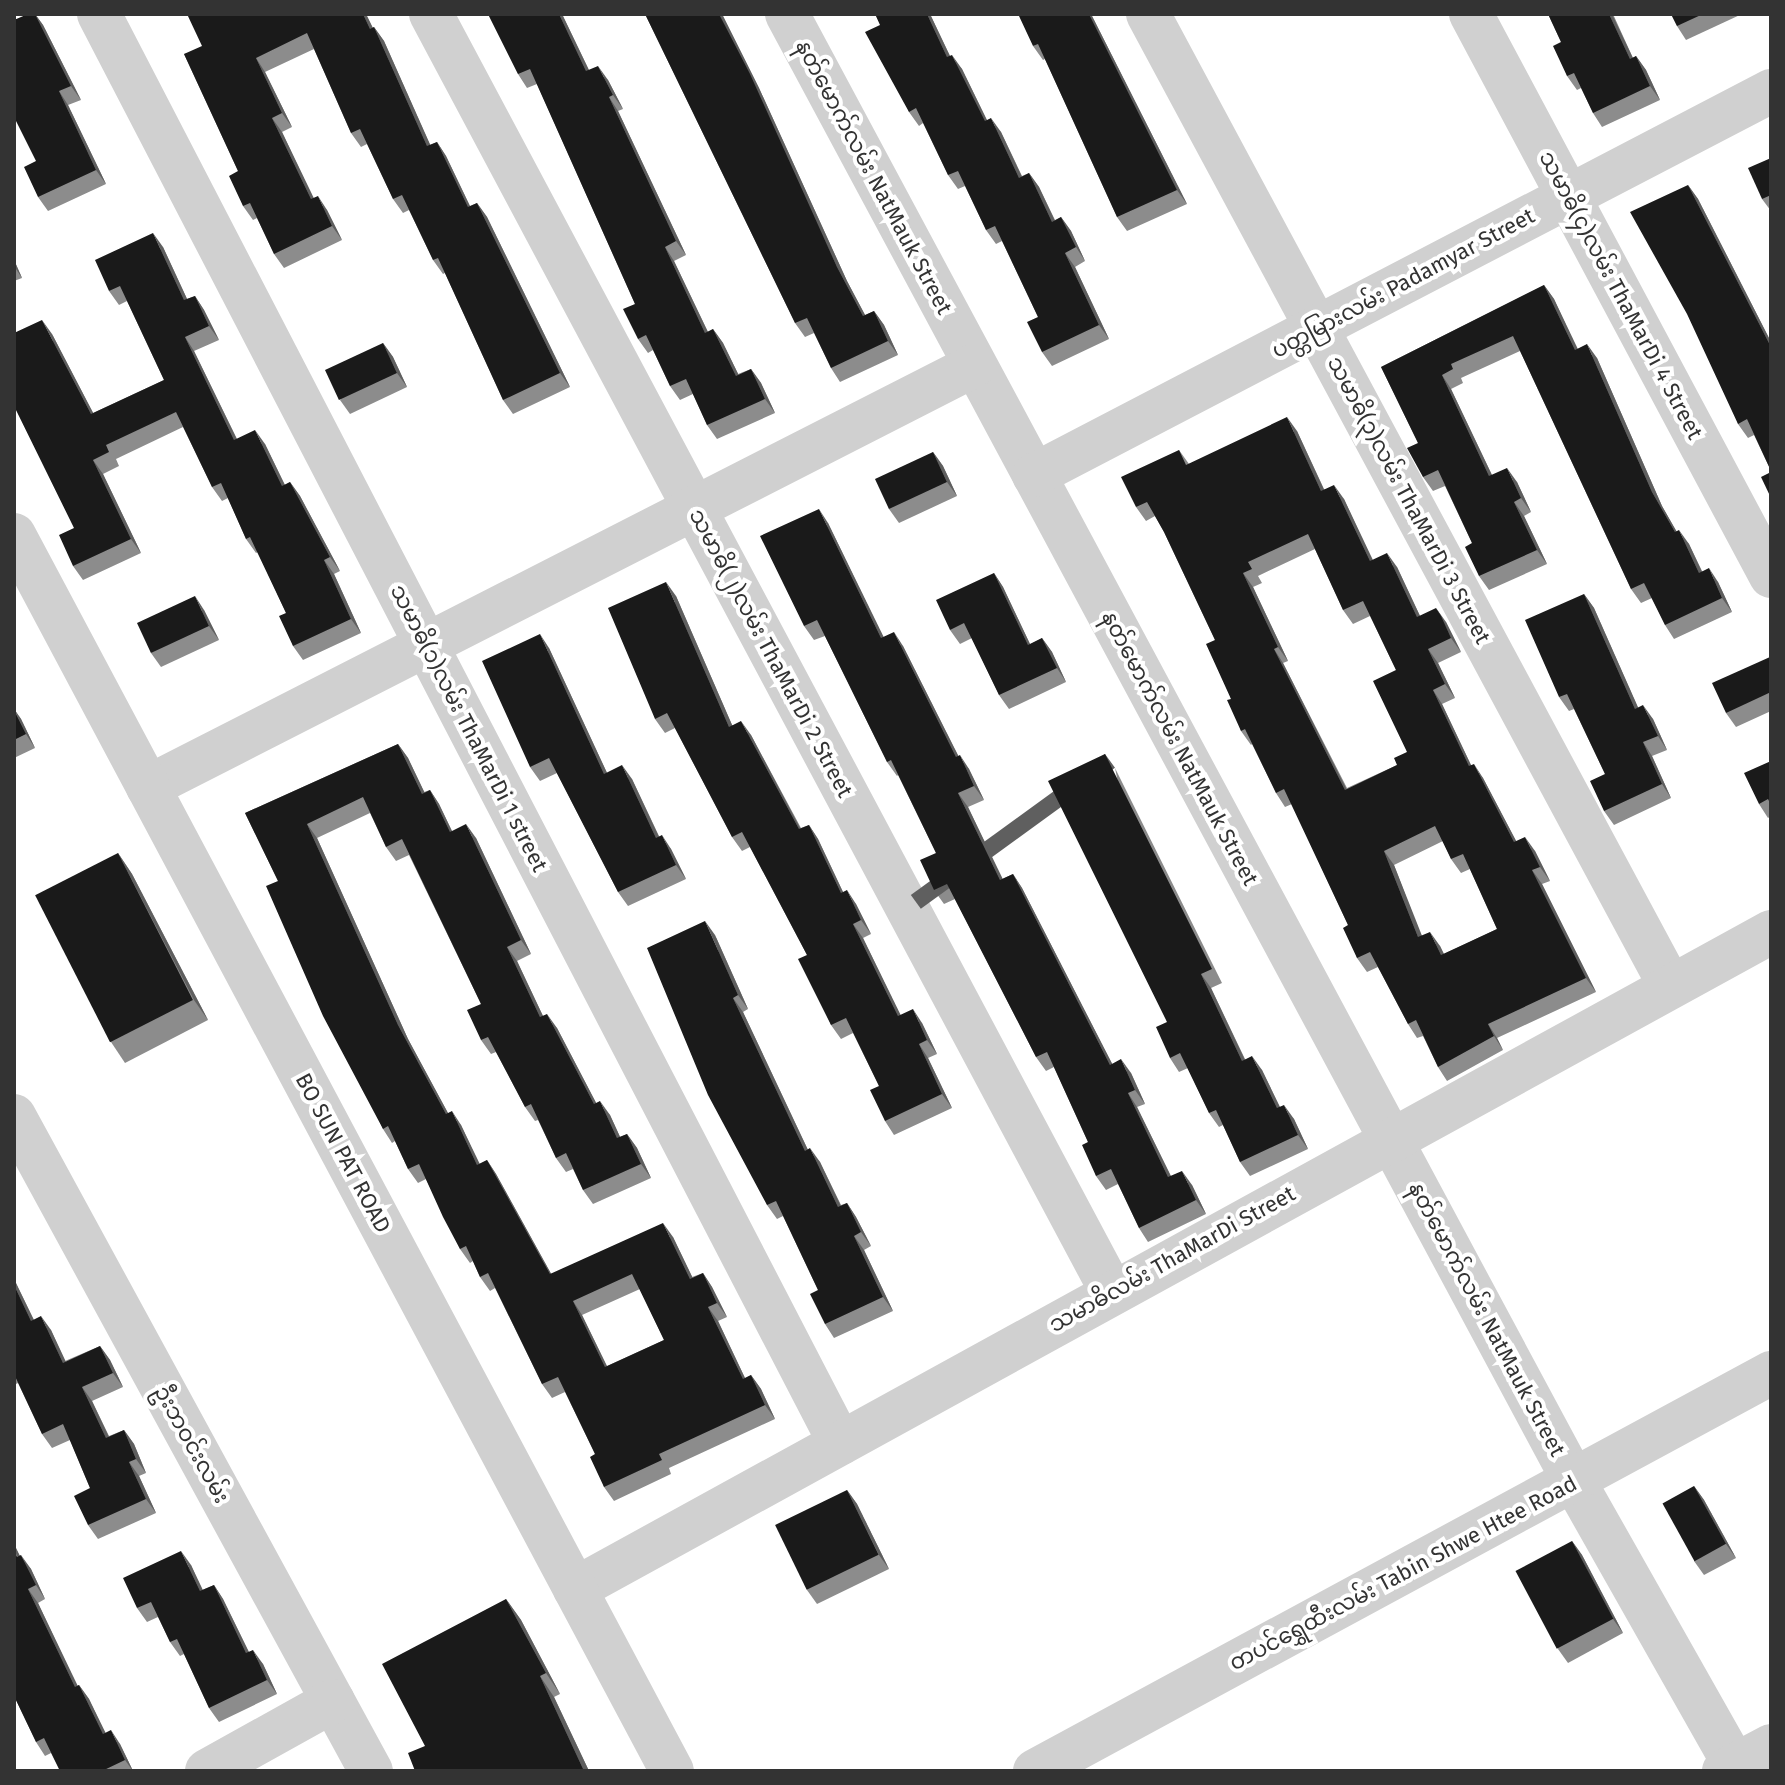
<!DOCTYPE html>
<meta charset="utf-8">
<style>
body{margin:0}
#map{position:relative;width:1785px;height:1785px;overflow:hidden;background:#fff;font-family:"Fira Sans","Noto Sans Myanmar",sans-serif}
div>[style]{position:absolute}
.minor>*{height:44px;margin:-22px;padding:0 22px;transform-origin:22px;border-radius:22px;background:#d0d0d0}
.tertiary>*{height:44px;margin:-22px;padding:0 22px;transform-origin:22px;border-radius:22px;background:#d0d0d0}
.wall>*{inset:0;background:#8c8c8c}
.shaded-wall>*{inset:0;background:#5f5f5f;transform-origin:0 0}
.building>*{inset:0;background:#1a1a1a;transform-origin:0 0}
span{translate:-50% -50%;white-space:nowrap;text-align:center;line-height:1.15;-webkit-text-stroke:8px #fff;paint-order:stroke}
.street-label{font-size:22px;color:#333}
.frame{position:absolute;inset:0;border:16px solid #333;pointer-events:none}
</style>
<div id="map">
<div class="minor">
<i style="left:99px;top:14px;width:1610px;rotate:62.59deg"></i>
<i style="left:431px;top:14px;width:1448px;rotate:61.95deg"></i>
<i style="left:787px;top:14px;width:1665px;rotate:61.79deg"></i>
<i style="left:1574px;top:1481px;width:326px;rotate:60.5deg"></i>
<i style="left:1148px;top:14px;width:1103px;rotate:61.76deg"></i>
<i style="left:1471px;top:14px;width:637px;rotate:61.91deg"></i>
<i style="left:1034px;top:475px;width:831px;rotate:-27.52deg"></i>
<i style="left:148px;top:787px;width:928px;rotate:-27.03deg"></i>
<i style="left:14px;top:1116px;width:746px;rotate:61.41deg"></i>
<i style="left:575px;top:1589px;width:1365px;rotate:-28.78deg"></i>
<i style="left:207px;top:1771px;width:144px;rotate:-29.1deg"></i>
<i style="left:1724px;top:1771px;width:53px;rotate:-28deg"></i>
</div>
<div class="tertiary">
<i style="left:14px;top:535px;width:1400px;rotate:61.97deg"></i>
<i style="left:1035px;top:1771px;width:837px;rotate:-28.4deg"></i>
</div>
<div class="wall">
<i style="clip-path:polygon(35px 14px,43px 25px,81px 100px,68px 105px,106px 184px,48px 211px,38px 197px,36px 161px)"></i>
<i style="clip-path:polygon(366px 14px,373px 28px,374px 27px,384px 41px,430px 145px,437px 142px,446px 156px,470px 206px,477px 203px,487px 217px,570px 387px,513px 414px,503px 400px,445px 273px,443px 274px,433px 260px,409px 210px,403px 213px,393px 199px,367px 144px,361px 147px,351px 133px,314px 49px,265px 72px,292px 127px,282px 132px,313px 198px,327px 210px,342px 240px,284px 268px,274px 254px,257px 218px,253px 220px,243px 206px,238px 171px,184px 54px)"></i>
<i style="clip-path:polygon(488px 14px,562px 14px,589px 70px,608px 80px,623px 109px,618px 111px,686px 255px,674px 261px,708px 332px,713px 329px,723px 343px,738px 374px,751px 369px,761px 383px,775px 413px,717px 439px,707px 425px,693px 394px,680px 400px,670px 386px,653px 350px,648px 353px,638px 339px,635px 304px,537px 84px,527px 88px,518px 74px)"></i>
<i style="clip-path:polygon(645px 14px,722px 14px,759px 88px,847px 281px,865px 315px,874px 311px,884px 325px,898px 355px,840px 382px,831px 368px,814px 333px,805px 337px,795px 323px)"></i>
<i style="clip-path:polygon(930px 14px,950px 56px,962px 69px,987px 120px,1001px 132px,1022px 176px,1029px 173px,1039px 187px,1055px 220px,1061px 217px,1071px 231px,1085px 261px,1075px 267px,1109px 339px,1052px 366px,1042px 352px,1038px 317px,1002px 241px,996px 244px,986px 230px,965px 186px,958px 189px,948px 175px,923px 123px,919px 126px,909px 112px,880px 25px)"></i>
<i style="clip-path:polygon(1091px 14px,1187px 204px,1127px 231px,1117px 217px,1045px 59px,1043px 60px,1033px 46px)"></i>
<i style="clip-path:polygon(1548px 14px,1613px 14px,1633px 58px,1636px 56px,1646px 70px,1660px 100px,1602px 127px,1593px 113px,1581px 88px,1577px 90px,1567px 76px,1561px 42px)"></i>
<i style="clip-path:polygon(1671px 14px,1742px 14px,1686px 40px,1677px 26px)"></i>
<i style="clip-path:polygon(1771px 158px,1771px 211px,1762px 199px)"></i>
<i style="clip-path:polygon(1688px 185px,1698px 199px,1771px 342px,1771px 471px,1754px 435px,1748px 438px,1738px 424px)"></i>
<i style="clip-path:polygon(163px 247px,187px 299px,195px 296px,204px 310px,219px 340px,194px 351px,237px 439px,265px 444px,285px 485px,290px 482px,300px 496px,340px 571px,334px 574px,361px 633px,303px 660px,293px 646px,286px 613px,258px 552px,256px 553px,246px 539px,228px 498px,222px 501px,212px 487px,183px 427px,116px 459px,119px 466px,103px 474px,141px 553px,83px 580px,73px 566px,74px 528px,52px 334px,93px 413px,164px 380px,127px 301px,119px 305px,109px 291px)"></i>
<i style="clip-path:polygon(14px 260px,22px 278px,14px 281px)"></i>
<i style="clip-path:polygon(1544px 285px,1554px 299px,1577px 349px,1597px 358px,1662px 506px,1676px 531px,1689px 544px,1702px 571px,1718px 582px,1732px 612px,1674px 639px,1665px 625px,1652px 598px,1641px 603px,1631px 589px,1520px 351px,1461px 378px,1463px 383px,1451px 389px,1492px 475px,1517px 482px,1531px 512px,1524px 516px,1547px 564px,1489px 590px,1479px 576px,1472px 543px,1445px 486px,1433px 491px,1423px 477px,1418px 443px,1381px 367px)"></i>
<i style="clip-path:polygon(383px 343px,393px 357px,407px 387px,350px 414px,340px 400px)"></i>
<i style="clip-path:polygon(evenodd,1297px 431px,1324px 489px,1344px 499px,1372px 560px,1397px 567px,1420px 616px,1446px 622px,1461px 652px,1438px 663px,1455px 698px,1442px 704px,1471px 765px,1483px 778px,1516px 841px,1535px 851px,1550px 881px,1542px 884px,1596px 992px,1497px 1038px,1503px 1050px,1447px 1081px,1438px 1067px,1423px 1036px,1417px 1038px,1408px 1024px,1378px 967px,1367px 972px,1357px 958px,1348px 925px,1292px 804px,1285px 807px,1276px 793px,1252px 744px,1251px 745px,1241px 731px,1231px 699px,1215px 640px,1164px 532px,1155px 516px,1146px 521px,1136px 507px,1179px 450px,1189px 464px,1297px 431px,1315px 549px,1343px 610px,1353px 624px,1370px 616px,1396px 670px,1407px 752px,1397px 765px,1347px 788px,1283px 663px,1288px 661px,1253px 587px,1262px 583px,1258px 576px,1315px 549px,1297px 431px,1443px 841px,1451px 859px,1461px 873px,1470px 869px,1497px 929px,1444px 954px,1440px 946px,1421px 936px,1394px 865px,1443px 841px)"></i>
<i style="clip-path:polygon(933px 452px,943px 466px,957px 496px,899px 523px,889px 509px)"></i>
<i style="clip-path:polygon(828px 523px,883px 637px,903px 646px,958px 756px,969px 769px,984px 800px,968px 807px,1002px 879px,1013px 874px,1022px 888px,1112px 1064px,1131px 1073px,1145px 1104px,1137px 1107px,1171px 1176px,1192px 1185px,1206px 1214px,1148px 1242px,1139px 1228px,1118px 1184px,1106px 1190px,1096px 1176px,1088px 1142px,1054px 1067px,1046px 1071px,1036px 1057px,955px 899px,944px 904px,934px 890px,936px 853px,898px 775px,897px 776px,887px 762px,825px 636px,814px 640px,804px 626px)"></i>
<i style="clip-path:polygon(994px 573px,1003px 587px,1030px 644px,1042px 638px,1052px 652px,1066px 682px,1009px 709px,999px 695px,972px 638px,960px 644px,950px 630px)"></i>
<i style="clip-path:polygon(1584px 594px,1594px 608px,1638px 708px,1653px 719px,1667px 750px,1652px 756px,1671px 798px,1614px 825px,1604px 811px,1605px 774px,1574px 709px,1569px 711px,1559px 697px)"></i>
<i style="clip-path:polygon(676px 596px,732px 725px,751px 735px,801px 828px,809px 825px,818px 839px,843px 892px,856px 904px,871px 934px,863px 938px,900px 1015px,922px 1023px,937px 1054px,928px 1058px,952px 1108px,894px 1135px,885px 1121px,879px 1086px,853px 1033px,841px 1039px,831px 1025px,807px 955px,750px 847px,742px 851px,732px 837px,675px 728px,665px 733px,655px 719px)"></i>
<i style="clip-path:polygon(204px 610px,219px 640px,161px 667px,151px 653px)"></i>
<i style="clip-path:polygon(549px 648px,607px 773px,632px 779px,659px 836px,671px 849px,686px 879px,628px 906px,618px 892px,557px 773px,540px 781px,530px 767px)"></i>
<i style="clip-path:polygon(1771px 658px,1771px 711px,1736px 727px,1726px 713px)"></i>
<i style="clip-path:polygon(14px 709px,21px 719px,35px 748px,14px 758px)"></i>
<i style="clip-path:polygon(evenodd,398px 744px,408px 758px,424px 792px,430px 790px,439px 804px,452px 831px,476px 838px,531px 954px,517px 961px,543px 1016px,557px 1028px,596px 1103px,610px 1115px,620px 1137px,627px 1134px,637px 1148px,651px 1178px,593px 1204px,583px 1190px,573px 1169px,566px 1172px,556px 1158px,538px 1120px,535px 1121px,525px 1107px,496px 1052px,491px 1054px,481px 1040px,481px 1004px,409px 855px,396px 861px,386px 847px,370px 813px,317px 838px,408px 1039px,448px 1113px,461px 1125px,479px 1164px,487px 1160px,496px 1174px,551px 1274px,673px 1237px,692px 1277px,703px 1273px,712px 1287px,727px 1317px,718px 1321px,745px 1378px,751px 1375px,761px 1389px,775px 1419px,669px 1468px,671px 1474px,614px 1501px,604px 1487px,595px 1454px,565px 1392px,552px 1398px,542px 1384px,495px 1288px,490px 1291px,480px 1277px,473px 1261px,470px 1263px,460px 1249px,426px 1179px,418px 1183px,408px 1169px,395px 1141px,392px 1143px,383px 1129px,278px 881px,245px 813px,398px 744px,640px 1289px,664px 1340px,607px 1366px,582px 1315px,640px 1289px)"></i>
<i style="clip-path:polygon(1771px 761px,1771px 816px,1768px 818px,1759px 804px)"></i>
<i style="clip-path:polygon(1115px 768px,1222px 983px,1211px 988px,1245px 1059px,1262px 1070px,1280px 1107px,1294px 1119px,1308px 1149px,1250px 1176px,1240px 1162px,1223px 1125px,1219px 1127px,1209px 1113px,1188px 1068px,1179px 1072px,1170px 1058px,1167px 1022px)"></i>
<i style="clip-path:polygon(118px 853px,132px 874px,208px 1020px,125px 1063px,111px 1042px)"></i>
<i style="clip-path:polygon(715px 935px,748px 1009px,743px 1012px,808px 1150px,820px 1162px,841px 1205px,847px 1203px,856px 1217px,871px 1246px,864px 1250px,893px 1311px,834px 1338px,825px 1324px,818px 1290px,783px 1216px,777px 1219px,767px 1205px)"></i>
<i style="clip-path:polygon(14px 1279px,34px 1320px,51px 1330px,65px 1361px,100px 1346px,110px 1360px,123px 1387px,92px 1401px,109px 1436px,124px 1430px,134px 1444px,146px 1473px,139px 1476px,156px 1513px,98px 1539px,88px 1525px,90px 1488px,70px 1440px,52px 1448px,42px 1434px,18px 1383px,14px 1385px)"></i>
<i style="clip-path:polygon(1694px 1486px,1704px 1500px,1736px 1558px,1704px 1575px,1694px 1561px)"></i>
<i style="clip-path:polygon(847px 1490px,857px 1504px,889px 1569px,817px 1604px,807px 1590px)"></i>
<i style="clip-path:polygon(1572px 1541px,1582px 1555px,1623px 1633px,1568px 1663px,1558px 1649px)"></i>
<i style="clip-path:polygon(14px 1544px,20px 1556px,31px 1569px,45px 1599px,38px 1603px,77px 1686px,79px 1685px,89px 1699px,105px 1733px,120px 1744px,133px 1771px,60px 1771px,51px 1753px,45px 1756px,36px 1742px,16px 1700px,14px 1701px)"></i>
<i style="clip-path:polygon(191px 1565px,202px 1590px,214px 1585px,223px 1599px,249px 1652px,263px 1664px,277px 1694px,219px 1722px,209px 1708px,184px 1654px,180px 1656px,170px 1642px,158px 1617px,147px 1622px,137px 1608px)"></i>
<i style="clip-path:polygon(506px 1599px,521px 1620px,560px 1694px,554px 1697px,589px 1771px,415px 1771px,425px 1746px)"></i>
</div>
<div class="shaded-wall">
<i style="clip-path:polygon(35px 14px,43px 25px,81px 100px,71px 86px)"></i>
<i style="clip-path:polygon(363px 14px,366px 14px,380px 43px,370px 29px)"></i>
<i style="clip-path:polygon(559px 14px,562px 14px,596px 85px,586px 71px)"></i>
<i style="clip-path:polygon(719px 14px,722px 14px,759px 88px,847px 281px,873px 330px,863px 316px,837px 267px)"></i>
<i style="clip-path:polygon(927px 14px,930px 14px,957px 71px,947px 57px)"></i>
<i style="clip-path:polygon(1089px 14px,1091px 14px,1187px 204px,1177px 190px)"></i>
<i style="clip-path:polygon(1609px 14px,1612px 14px,1640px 73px,1630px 59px)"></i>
<i style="clip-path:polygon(374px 27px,384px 41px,437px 160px,427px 146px)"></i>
<i style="clip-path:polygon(952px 55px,962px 69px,994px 135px,985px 121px)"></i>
<i style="clip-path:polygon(1636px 56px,1646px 70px,1660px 100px,1650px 86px)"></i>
<i style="clip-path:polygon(256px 58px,265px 72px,292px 127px,282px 113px)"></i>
<i style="clip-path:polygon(598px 66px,608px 80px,623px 109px,613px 95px)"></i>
<i style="clip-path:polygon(59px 91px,68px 105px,106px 184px,96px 170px)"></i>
<i style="clip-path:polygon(609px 97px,618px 111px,686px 255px,676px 241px)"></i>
<i style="clip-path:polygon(272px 118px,282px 132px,321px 213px,311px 199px)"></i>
<i style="clip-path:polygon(991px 118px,1001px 132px,1029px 192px,1019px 178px)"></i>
<i style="clip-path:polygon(437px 142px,446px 156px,477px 221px,468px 207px)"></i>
<i style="clip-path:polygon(1029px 173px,1039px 187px,1062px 236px,1052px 222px)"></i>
<i style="clip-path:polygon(1688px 185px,1698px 199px,1771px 342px,1771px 347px)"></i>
<i style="clip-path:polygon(318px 196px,327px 210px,342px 240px,332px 226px)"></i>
<i style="clip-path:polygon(477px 203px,487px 217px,570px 387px,560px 373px)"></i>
<i style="clip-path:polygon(1061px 217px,1071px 231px,1085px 261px,1076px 247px)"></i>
<i style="clip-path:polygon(153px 233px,163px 247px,194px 314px,184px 300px)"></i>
<i style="clip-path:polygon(665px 247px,674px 261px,715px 347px,705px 333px)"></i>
<i style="clip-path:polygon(1065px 253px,1075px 267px,1109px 339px,1099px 325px)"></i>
<i style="clip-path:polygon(14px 260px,22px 278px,14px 266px)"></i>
<i style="clip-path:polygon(1544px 285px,1554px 299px,1585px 364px,1575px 350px)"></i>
<i style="clip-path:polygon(195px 296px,204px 310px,219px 340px,209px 326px)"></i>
<i style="clip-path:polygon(874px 311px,884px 325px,898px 355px,888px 341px)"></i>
<i style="clip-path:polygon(42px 320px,52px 334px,101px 428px,91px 414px)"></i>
<i style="clip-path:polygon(713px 329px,723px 343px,746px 390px,736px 376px)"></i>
<i style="clip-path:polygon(185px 337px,194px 351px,244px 454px,234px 440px)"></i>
<i style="clip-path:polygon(383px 343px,393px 357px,407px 387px,397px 373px)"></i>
<i style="clip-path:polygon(1587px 344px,1597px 358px,1662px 506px,1685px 546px,1675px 532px,1652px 492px)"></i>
<i style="clip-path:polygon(751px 369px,761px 383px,775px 413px,765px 399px)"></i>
<i style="clip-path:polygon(1442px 375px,1451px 389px,1499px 490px,1489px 476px)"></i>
<i style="clip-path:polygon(1287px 417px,1297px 431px,1331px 505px,1321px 491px)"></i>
<i style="clip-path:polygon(255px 430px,265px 444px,292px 500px,282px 486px)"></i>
<i style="clip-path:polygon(933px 452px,943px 466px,957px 496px,947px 482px)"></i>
<i style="clip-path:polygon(93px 460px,103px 474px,141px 553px,131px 539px)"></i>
<i style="clip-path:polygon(1507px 468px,1517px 482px,1531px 512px,1521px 498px)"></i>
<i style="clip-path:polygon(290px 482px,300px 496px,340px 571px,330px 557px)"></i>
<i style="clip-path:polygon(1334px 485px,1344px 499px,1380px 575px,1370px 561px)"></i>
<i style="clip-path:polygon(1514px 502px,1524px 516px,1547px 564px,1537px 550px)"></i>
<i style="clip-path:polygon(819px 509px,828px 523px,891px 652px,881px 638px)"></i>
<i style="clip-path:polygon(1679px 530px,1689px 544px,1709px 587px,1699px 573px)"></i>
<i style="clip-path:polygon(1387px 553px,1397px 567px,1427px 631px,1417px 617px)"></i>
<i style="clip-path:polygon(324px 560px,334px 574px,361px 633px,351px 619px)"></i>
<i style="clip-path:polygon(1709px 568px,1718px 582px,1732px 612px,1722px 598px)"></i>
<i style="clip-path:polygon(994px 573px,1003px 587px,1037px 659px,1028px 645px)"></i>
<i style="clip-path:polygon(1243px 573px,1253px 587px,1288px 661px,1278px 647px)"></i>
<i style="clip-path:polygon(666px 582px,676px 596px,739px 741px,729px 727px)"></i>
<i style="clip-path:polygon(1584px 594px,1594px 608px,1645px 723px,1635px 709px)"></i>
<i style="clip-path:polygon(195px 596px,204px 610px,219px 640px,209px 626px)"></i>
<i style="clip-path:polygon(1436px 608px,1446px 622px,1461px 652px,1451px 638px)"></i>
<i style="clip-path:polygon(894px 632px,903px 646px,966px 771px,956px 757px)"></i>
<i style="clip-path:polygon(540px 634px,549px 648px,614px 788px,604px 774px)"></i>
<i style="clip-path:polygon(1042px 638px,1052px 652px,1066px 682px,1057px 668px)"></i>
<i style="clip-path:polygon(1274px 649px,1283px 663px,1354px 804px,1345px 790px)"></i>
<i style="clip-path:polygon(1428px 649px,1438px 663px,1455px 698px,1445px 684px)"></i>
<i style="clip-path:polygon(1433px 690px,1442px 704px,1478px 780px,1469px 766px)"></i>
<i style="clip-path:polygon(1643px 705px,1653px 719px,1667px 750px,1658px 736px)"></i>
<i style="clip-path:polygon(14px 709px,21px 719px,35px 748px,26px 734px)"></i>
<i style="clip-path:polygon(741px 721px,751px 735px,808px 843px,799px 829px)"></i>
<i style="clip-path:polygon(1643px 742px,1652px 756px,1671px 798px,1662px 784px)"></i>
<i style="clip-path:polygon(398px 744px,408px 758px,432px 808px,422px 794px)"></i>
<i style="left:1105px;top:754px;width:17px;height:240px;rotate:54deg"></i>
<i style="clip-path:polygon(960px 755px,969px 769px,984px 800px,974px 786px)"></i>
<i style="clip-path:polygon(1474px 764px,1483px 778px,1524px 856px,1514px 842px)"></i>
<i style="clip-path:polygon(622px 765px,632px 779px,666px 852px,656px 838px)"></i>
<i style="clip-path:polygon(430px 790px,439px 804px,459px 846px,450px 832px)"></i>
<i style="clip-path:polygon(958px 793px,968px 807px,1010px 894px,1000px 880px)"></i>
<i style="clip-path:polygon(307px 824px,317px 838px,408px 1039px,456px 1128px,446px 1114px,398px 1025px)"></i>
<i style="clip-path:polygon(466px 824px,476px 838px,531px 954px,521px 940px)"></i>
<i style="clip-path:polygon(809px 825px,818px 839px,850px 907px,841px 893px)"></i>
<i style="clip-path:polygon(662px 835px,671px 849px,686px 879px,676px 865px)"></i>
<i style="clip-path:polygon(1525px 837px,1535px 851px,1550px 881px,1540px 867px)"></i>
<i style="clip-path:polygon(1384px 851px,1394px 865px,1428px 951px,1418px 937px)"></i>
<i style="clip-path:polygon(118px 853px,132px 874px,208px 1020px,194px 1000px)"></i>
<i style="clip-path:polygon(1532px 870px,1542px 884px,1596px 992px,1586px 978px)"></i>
<i style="clip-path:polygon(1013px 874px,1022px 888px,1120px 1079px,1110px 1065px)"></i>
<i style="clip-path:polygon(847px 890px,856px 904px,871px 934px,861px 920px)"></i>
<i style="clip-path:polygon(705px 921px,715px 935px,748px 1009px,738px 995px)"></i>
<i style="clip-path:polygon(853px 924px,863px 938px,908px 1030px,898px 1016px)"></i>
<i style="clip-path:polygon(1430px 932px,1440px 946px,1451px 969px,1441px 955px)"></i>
<i style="clip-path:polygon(507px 947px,517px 961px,550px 1031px,540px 1017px)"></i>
<i style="clip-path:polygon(1201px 974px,1211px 988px,1252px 1075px,1242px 1061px)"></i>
<i style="clip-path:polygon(733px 998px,743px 1012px,815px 1165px,805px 1151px)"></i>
<i style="clip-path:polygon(913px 1009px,922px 1023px,937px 1054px,927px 1040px)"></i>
<i style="clip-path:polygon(547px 1014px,557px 1028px,604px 1118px,594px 1104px)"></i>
<i style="clip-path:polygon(1488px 1024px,1497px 1038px,1503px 1050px,1494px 1036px)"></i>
<i style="clip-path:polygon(919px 1044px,928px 1058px,952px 1108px,942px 1094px)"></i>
<i style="clip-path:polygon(1252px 1056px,1262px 1070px,1287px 1122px,1277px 1108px)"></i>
<i style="clip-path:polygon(1121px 1059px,1131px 1073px,1145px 1104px,1135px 1090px)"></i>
<i style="clip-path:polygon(1128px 1093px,1137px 1107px,1178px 1191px,1168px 1177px)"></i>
<i style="clip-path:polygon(600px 1101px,610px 1115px,627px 1152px,617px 1138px)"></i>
<i style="clip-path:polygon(1284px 1105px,1294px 1119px,1308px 1149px,1298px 1135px)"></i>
<i style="clip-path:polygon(452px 1111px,461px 1125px,487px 1179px,477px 1165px)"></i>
<i style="clip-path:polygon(627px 1134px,637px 1148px,651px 1178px,641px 1164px)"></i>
<i style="clip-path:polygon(810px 1148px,820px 1162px,848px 1221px,838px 1207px)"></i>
<i style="clip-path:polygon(487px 1160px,496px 1174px,559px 1288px,550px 1274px)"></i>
<i style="clip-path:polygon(1182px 1171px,1192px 1185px,1206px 1214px,1196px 1200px)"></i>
<i style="clip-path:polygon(847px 1203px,856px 1217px,871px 1246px,861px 1232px)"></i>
<i style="clip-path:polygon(663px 1223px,673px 1237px,700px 1293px,690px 1279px)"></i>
<i style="clip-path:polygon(854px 1236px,864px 1250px,893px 1311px,883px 1297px)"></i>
<i style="clip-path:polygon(703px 1273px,712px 1287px,727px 1317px,717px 1303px)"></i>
<i style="clip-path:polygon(14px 1279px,41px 1335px,31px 1321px,14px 1285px)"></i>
<i style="clip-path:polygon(573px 1301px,582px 1315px,614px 1381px,605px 1367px)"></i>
<i style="clip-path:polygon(708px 1307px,718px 1321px,752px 1393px,743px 1379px)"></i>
<i style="clip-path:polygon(41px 1316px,51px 1330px,73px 1377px,63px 1363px)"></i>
<i style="clip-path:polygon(100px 1346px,110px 1360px,123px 1387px,113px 1373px)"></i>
<i style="clip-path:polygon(751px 1375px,761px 1389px,775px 1419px,765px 1405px)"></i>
<i style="clip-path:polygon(82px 1387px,92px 1401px,116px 1452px,106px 1438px)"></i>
<i style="clip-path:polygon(124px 1430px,134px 1444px,146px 1473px,136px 1459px)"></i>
<i style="clip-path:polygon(129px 1462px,139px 1476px,156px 1513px,146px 1499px)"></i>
<i style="clip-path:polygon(1694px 1486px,1704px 1500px,1736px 1558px,1726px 1544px)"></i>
<i style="clip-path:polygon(847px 1490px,857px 1504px,889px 1569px,879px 1555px)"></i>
<i style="clip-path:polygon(1572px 1541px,1582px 1555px,1623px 1633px,1613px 1619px)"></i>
<i style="clip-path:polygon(14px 1544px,27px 1571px,14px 1551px)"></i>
<i style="clip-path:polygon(181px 1551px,191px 1565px,210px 1605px,200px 1591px)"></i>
<i style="clip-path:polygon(21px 1555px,31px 1569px,45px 1599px,36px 1585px)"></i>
<i style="clip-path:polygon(214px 1585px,223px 1599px,256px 1667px,246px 1653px)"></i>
<i style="clip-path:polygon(28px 1589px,38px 1603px,85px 1701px,75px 1687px)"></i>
<i style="clip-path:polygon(506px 1599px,521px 1620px,560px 1694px,546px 1673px)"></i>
<i style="clip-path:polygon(253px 1650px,263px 1664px,277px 1694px,267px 1680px)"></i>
<i style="clip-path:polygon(540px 1676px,554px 1697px,589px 1771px,584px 1771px)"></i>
<i style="clip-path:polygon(79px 1685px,89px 1699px,113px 1748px,103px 1734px)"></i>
<i style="clip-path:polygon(111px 1730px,120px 1744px,133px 1771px,125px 1760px)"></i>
</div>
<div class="building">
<i style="clip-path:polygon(28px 14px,35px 14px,71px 86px,59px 91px,96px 170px,38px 197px,24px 167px,36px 161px,14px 117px,14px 20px)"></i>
<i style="clip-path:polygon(187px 14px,363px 14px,370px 29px,374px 27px,427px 146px,437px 142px,468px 207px,477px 203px,560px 373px,503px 400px,438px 258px,433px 260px,402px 195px,393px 199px,360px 129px,351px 133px,307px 33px,256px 58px,282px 113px,272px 118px,311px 199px,318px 196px,332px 226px,274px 254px,250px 203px,243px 206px,229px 176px,238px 171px,184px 54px,202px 46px)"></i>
<i style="clip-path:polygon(488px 14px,559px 14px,586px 71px,598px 66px,613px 95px,609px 97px,676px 241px,665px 247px,705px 333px,713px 329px,736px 376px,751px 369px,765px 399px,707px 425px,686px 379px,670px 386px,646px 335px,638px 339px,623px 309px,635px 304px,530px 69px,518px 74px)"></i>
<i style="clip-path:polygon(645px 14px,719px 14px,750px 74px,837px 267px,863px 316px,874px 311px,888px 341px,831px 368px,807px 318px,795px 323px)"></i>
<i style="clip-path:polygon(875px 14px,927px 14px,947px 57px,952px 55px,985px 121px,991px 118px,1019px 178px,1029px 173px,1052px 222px,1061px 217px,1076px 247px,1065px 253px,1099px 325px,1042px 352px,1027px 322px,1038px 317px,995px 226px,986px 230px,958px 171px,948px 175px,916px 108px,909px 112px,865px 32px,880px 25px)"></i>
<i style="clip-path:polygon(1022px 14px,1089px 14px,1177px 190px,1117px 217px,1038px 44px,1033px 46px,1019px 16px)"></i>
<i style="clip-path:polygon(1548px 14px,1609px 14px,1630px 59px,1636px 56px,1650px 86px,1593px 113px,1574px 73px,1567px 76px,1553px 46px,1561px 42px)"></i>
<i style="clip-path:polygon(1671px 14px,1703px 14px,1677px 26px)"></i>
<i style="clip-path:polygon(1771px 158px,1771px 195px,1762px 199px,1748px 168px)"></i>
<i style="clip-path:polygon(1688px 185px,1771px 347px,1771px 471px,1747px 419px,1738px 424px,1687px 314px,1630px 212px)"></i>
<i style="clip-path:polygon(153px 233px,184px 300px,195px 296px,209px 326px,185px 337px,234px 440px,255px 430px,282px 486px,290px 482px,330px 557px,324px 560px,351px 619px,293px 646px,279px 616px,286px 613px,250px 537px,246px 539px,221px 483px,212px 487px,176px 412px,106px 445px,109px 452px,93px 460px,131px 539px,73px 566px,59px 535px,74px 528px,14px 406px,14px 333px,42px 320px,91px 414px,164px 380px,120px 286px,109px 291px,95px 260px)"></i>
<i style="clip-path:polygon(1544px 285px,1575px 350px,1587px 344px,1652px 492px,1675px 532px,1679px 530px,1699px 573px,1709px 568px,1722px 598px,1665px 625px,1644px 583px,1631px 589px,1513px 336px,1451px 364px,1453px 369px,1442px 375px,1489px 476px,1507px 468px,1521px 498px,1514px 502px,1537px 550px,1479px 576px,1465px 547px,1472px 543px,1438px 470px,1423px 477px,1407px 448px,1418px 443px,1381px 367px)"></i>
<i style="left:383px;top:343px;width:33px;height:64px;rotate:65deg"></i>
<i style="clip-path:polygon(evenodd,1287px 417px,1321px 491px,1334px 485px,1370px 561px,1387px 553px,1417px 617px,1436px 608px,1441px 616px,1451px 638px,1428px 649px,1445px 684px,1433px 690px,1469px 766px,1474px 764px,1514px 842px,1525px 837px,1540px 867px,1532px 870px,1586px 978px,1488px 1024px,1494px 1036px,1438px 1067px,1416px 1020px,1408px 1024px,1370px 952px,1357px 958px,1343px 928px,1348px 925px,1284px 789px,1276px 793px,1245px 729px,1241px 731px,1227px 700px,1231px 699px,1206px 644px,1215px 640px,1164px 532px,1147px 502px,1136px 507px,1121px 477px,1179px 450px,1186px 465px,1287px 417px,1308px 534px,1343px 610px,1363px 601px,1396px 670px,1373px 681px,1407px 752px,1394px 758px,1397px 765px,1345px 790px,1274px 649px,1278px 647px,1243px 573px,1252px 569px,1248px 562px,1308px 534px,1287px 417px,1435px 826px,1451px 859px,1463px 854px,1497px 929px,1441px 955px,1430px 932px,1418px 937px,1384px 851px,1435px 826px)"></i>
<i style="left:933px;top:452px;width:33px;height:64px;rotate:65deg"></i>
<i style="clip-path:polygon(1771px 472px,1771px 498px,1761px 477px)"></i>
<i style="clip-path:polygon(819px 509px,881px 638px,894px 632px,956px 757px,960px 755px,974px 786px,958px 793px,1000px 880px,1013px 874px,1110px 1065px,1121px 1059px,1135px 1090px,1128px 1093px,1168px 1177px,1182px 1171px,1196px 1200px,1139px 1228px,1111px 1169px,1096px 1176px,1082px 1145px,1088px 1142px,1047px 1052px,1036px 1057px,947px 884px,934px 890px,920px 860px,936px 853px,891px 760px,887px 762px,817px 620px,804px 626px,760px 536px)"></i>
<i style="clip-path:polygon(994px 573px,1028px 645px,1042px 638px,1057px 668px,999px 695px,964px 623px,950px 630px,936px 600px)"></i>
<i style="clip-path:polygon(666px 582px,729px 727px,741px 721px,799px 829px,809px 825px,841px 893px,847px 890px,861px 920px,853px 924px,898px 1016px,913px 1009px,927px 1040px,919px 1044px,942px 1094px,885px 1121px,870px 1090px,879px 1086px,846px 1018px,831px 1025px,798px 959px,807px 955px,742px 832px,732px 837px,667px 713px,655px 719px,608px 608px)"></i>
<i style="clip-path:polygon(1584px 594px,1635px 709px,1643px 705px,1658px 736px,1643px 742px,1662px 784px,1604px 811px,1590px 781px,1605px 774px,1567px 694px,1559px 697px,1525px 620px)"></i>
<i style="left:195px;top:596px;width:33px;height:64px;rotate:65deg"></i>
<i style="clip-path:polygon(540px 634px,604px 774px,622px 765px,656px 838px,662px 835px,676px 865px,618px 892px,549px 758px,530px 767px,482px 661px)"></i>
<i style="clip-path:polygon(1770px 657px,1771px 692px,1726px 713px,1712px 683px)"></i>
<i style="clip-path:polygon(14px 710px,26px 734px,14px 740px)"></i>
<i style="clip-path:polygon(evenodd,398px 744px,422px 794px,430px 790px,450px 832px,466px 824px,521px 940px,507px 947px,540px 1017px,547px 1014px,594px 1104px,600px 1101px,617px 1138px,627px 1134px,641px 1164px,583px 1190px,566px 1153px,556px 1158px,531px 1104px,525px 1107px,488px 1037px,481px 1040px,467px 1010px,481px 1004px,402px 839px,386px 847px,363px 797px,307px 824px,398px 1025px,446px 1114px,452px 1111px,477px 1165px,487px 1160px,550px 1274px,663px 1223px,690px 1279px,703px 1273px,717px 1303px,708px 1307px,743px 1379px,751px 1375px,765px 1405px,659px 1454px,662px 1460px,604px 1487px,590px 1457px,595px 1454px,558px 1377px,542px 1384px,488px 1273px,480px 1277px,466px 1246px,460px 1249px,443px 1217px,419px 1164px,408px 1169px,388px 1126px,383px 1129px,323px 1016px,266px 886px,278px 881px,245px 813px,398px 744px,632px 1274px,664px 1340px,605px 1367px,573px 1301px,632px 1274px)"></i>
<i style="clip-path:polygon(1105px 754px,1212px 969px,1201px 974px,1242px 1061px,1252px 1056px,1277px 1108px,1284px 1105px,1298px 1135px,1240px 1162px,1216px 1110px,1209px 1113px,1180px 1053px,1170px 1058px,1156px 1027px,1167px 1022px,1048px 781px)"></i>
<i style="clip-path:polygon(1771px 761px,1771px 805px,1768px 799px,1759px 804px,1744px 773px)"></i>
<i style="left:118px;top:853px;width:165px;height:93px;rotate:63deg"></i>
<i style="clip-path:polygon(705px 921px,738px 995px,733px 998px,805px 1151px,810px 1148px,838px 1207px,847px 1203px,861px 1232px,854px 1236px,883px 1297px,825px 1324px,810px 1294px,818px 1290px,776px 1201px,767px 1205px,708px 1095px,647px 948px)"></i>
<i style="clip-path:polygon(14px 1285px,31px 1321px,41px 1316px,63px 1363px,100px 1346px,113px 1373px,82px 1387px,106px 1438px,124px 1430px,136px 1459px,129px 1462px,146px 1499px,88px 1525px,74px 1496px,90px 1488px,63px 1424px,42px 1434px,14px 1374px)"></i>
<i style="left:1694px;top:1486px;width:66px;height:36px;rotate:61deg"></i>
<i style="left:847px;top:1490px;width:72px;height:80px;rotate:64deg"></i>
<i style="left:1572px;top:1541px;width:88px;height:64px;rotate:62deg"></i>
<i style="clip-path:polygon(14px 1551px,17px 1557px,21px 1555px,36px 1585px,28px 1589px,75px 1687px,79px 1685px,103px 1734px,111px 1730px,125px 1760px,102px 1771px,60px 1771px,44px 1738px,36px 1742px,14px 1696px)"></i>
<i style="clip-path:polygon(181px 1551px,200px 1591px,214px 1585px,246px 1653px,253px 1650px,267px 1680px,209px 1708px,177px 1639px,170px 1642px,151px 1602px,137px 1608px,123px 1578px)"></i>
<i style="clip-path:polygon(506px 1599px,546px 1673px,540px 1676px,584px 1771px,415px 1771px,408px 1753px,425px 1746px,382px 1664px)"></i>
</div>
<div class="street-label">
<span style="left:874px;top:177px;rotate:62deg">နတ်မောက်လမ်း NatMauk Street</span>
<span style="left:1403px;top:283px;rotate:-28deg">ပတ္တမြားလမ်း Padamyar Street</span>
<span style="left:1621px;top:295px;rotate:62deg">သမာဓိ(၄)လမ်း ThaMarDi 4 Street</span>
<span style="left:1409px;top:500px;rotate:62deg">သမာဓိ(၃)လမ်း ThaMarDi 3 Street</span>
<span style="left:771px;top:653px;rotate:62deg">သမာဓိ(၂)လမ်း ThaMarDi 2 Street</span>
<span style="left:469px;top:728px;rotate:63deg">သမာဓိ(၁)လမ်း ThaMarDi 1 street</span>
<span style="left:1180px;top:748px;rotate:62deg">နတ်မောက်လမ်း NatMauk Street</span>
<span style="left:343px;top:1153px;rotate:62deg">BO SUN PAT ROAD</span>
<span style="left:1172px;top:1259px;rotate:-29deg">သမာဓိလမ်း ThaMarDi Street</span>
<span style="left:1487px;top:1319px;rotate:62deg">နတ်မောက်လမ်း NatMauk Street</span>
<span style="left:192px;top:1444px;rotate:61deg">ဦးဘဝင်းလမ်း</span>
<span style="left:1403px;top:1573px;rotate:-28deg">တပင်ရွှေထီးလမ်း Tabin Shwe Htee Road</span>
</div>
<div class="frame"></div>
</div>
